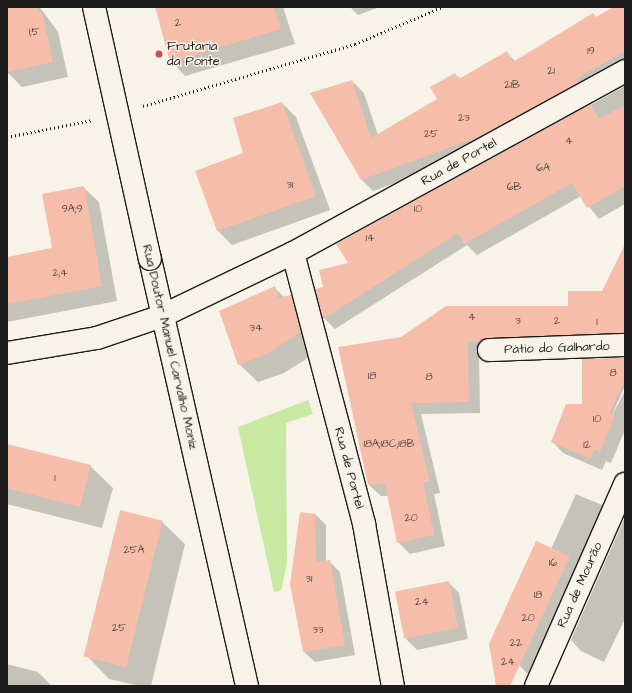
<!DOCTYPE html>
<meta charset="utf-8">
<style>
body{margin:0}
#map{position:relative;width:632px;height:693px;overflow:hidden;background:#f7f3e8;font-family:"Architects Daughter",sans-serif}
div>[style]{position:absolute}
.green>*{inset:0;background:#c8e9a2}
.shadow>*{inset:0;background:#0003}
.building>*{inset:0;background:#f6beaa;transform-origin:0 0}
.path>*{height:2.5px;margin-top:-1.25px;transform-origin:0;background:repeating-linear-gradient(90deg,#1c1c1c 0 1px,transparent 0 4px)}
.roads{filter:drop-shadow(1px 0 #1c1c1c) drop-shadow(-1px 0 #1c1c1c) drop-shadow(0 1px #1c1c1c) drop-shadow(0 -1px #1c1c1c)}
.minor>*{height:22px;margin:-11px;padding:0 11px;transform-origin:11px;border-radius:11px;background:#f7f3e8}
.bridges{filter:drop-shadow(1px 0 #1c1c1c) drop-shadow(-1px 0 #1c1c1c) drop-shadow(0 1px #1c1c1c) drop-shadow(0 -1px #1c1c1c)}
.minor-bridge>*{height:22px;margin:-11px;padding:0 11px;transform-origin:11px;border-radius:11px;background:#f7f3e8}
.dots>*{width:11px;height:11px;translate:-50% -50%;box-sizing:border-box;border:2px solid #f7f3e8;border-radius:50%}
span{translate:-50% -50%;white-space:nowrap;text-align:center;line-height:1.15;-webkit-text-stroke:3px #f7f3e8;paint-order:stroke}
.number-label{font-size:11px;color:#524440}
.number-label span{-webkit-text-stroke-width:0}
.poi-label{font-size:13px;color:#1c1c1c}
.left{translate:0 -50%;text-align:left}
.street-label{font-size:13px;color:#1c1c1c}
.frame{position:absolute;inset:0;border:8px solid #1c1c1c;pointer-events:none}
</style>
<div id="map">
<div class="green">
<i style="clip-path:polygon(308px 400px,313px 414px,286px 423px,287px 563px,281px 591px,274px 592px,238px 427px)"></i>
</div>
<div class="shadow">
<i style="clip-path:polygon(7px 7px,39px 7px,42px 10px,58px 32px,68px 77px,22px 87px,7px 72px)"></i>
<i style="clip-path:polygon(156px 7px,283px 7px,295px 44px,185px 76px,171px 61px)"></i>
<i style="clip-path:polygon(350px 7px,380px 7px,358px 15px)"></i>
<i style="clip-path:polygon(615px 7px,625px 7px,625px 74px,488px 150px,373px 191px,361px 179px,352px 81px,364px 93px,378px 135px,439px 99px,455px 74px,461px 79px,507px 53px,516px 62px,593px 14px,597px 18px)"></i>
<i style="clip-path:polygon(625px 86px,625px 204px,599px 219px,581px 196px,477px 255px,467px 245px,335px 329px,324px 318px,324px 288px,350px 263px,338px 244px)"></i>
<i style="clip-path:polygon(282px 103px,296px 117px,330px 210px,232px 245px,218px 231px,196px 172px,245px 153px)"></i>
<i style="clip-path:polygon(83px 187px,99px 202px,117px 301px,7px 322px,7px 258px,54px 249px)"></i>
<i style="clip-path:polygon(625px 246px,625px 346px,479px 353px,480px 413px,421px 414px,440px 493px,434px 494px,445px 546px,410px 554px,398px 542px,389px 496px,381px 496px,369px 485px,402px 338px,569px 307px,603px 292px)"></i>
<i style="clip-path:polygon(275px 288px,284px 297px,291px 296px,309px 314px,319px 351px,284px 373px,258px 382px,239px 364px)"></i>
<i style="clip-path:polygon(625px 357px,625px 386px,610px 419px,625px 391px,625px 430px,611px 463px,606px 461px,602px 470px,563px 453px,552px 441px,583px 405px,583px 360px)"></i>
<i style="clip-path:polygon(7px 445px,90px 466px,113px 488px,102px 528px,7px 504px)"></i>
<i style="clip-path:polygon(576px 494px,602px 505px,617px 520px,534px 681px,520px 666px,508px 620px,551px 549px)"></i>
<i style="clip-path:polygon(315px 514px,326px 525px,326px 561px,329px 561px,340px 572px,355px 655px,315px 662px,304px 652px)"></i>
<i style="clip-path:polygon(625px 517px,625px 619px,604px 662px,581px 651px,571px 640px)"></i>
<i style="clip-path:polygon(162px 522px,185px 544px,151px 686px,140px 686px,109px 679px,87px 656px)"></i>
<i style="clip-path:polygon(448px 582px,459px 593px,468px 639px,417px 650px,406px 639px)"></i>
<i style="clip-path:polygon(7px 664px,38px 672px,52px 686px,7px 686px)"></i>
</div>
<div class="building">
<i style="clip-path:polygon(7px 7px,37px 7px,43px 16px,53px 62px,7px 72px)"></i>
<i style="clip-path:polygon(155px 7px,274px 7px,281px 29px,170px 62px)"></i>
<i style="clip-path:polygon(613px 7px,625px 7px,625px 51px,576px 79px,578px 83px,476px 138px,361px 180px,310px 93px,352px 80px,371px 138px,437px 99px,430px 87px,455px 73px,459px 79px,507px 51px,513px 62px,593px 13px,596px 17px)"></i>
<i style="clip-path:polygon(282px 102px,316px 196px,217px 231px,195px 171px,243px 153px,233px 118px)"></i>
<i style="clip-path:polygon(590px 104px,599px 119px,625px 105px,625px 186px,587px 208px,572px 183px,464px 244px,458px 233px,323px 319px,315px 289px,323px 287px,319px 270px,348px 263px,336px 244px)"></i>
<i style="clip-path:polygon(84px 186px,102px 286px,7px 304px,7px 257px,52px 248px,42px 194px)"></i>
<i style="clip-path:polygon(625px 244px,625px 333px,489px 338px,480px 342px,468px 342px,469px 402px,411px 403px,430px 482px,423px 482px,434px 535px,397px 543px,385px 484px,368px 485px,338px 347px,401px 337px,446px 306px,568px 306px,568px 291px,602px 291px)"></i>
<i style="clip-path:polygon(275px 286px,278px 298px,291px 295px,301px 332px,265px 355px,238px 365px,219px 311px)"></i>
<i style="clip-path:polygon(625px 358px,625px 378px,610px 413px,615px 415px,600px 452px,594px 450px,591px 459px,551px 442px,566px 404px,582px 404px,582px 359px)"></i>
<i style="clip-path:polygon(7px 444px,91px 465px,80px 507px,7px 488px)"></i>
<i style="left:120px;top:510px;width:44px;height:151px;rotate:14deg"></i>
<i style="clip-path:polygon(300px 512px,315px 514px,316px 562px,330px 560px,345px 645px,303px 652px,290px 584px)"></i>
<i style="clip-path:polygon(536px 541px,570px 556px,510px 686px,496px 686px,489px 644px)"></i>
<i style="left:449px;top:581px;width:48px;height:55px;rotate:79deg"></i>
</div>
<div class="path">
<i style="left:143px;top:106px;width:221px;rotate:-16.3deg"></i>
<i style="left:355px;top:44px;width:95px;rotate:-23deg"></i>
<i style="left:7px;top:137px;width:87px;rotate:-11.3deg"></i>
</div>
<div class="roads">
<div class="minor">
<i style="left:293px;top:253px;width:280px;rotate:75.3deg"></i>
<i style="left:364px;top:524px;width:165px;rotate:79.9deg"></i>
<i style="left:150px;top:259px;width:438px;rotate:77.2deg"></i>
<i style="left:489px;top:350px;width:136px;rotate:-2.1deg"></i>
<i style="left:7px;top:353px;width:91px;rotate:-9.5deg"></i>
<i style="left:97px;top:338px;width:69px;rotate:-18.7deg"></i>
<i style="left:162px;top:316px;width:145px;rotate:-25.7deg"></i>
<i style="left:293px;top:253px;width:379px;rotate:-28.7deg"></i>
<i style="left:536px;top:686px;width:221px;rotate:-66.2deg"></i>
</div>
</div>
<div class="bridges">
<div class="minor-bridge">
<i style="left:94px;top:7px;width:258px;rotate:77.5deg"></i>
</div>
</div>
<div class="dots">
<i style="left:159px;top:54px;background:#d1495b"></i>
</div>
<div class="number-label">
<span style="left:178px;top:23px">2</span>
<span style="left:34px;top:32px">1;5</span>
<span style="left:591px;top:51px">19</span>
<span style="left:551px;top:71px">21</span>
<span style="left:512px;top:85px">21B</span>
<span style="left:464px;top:118px">23</span>
<span style="left:431px;top:134px">25</span>
<span style="left:569px;top:141px">4</span>
<span style="left:543px;top:168px">6A</span>
<span style="left:290px;top:185px">31</span>
<span style="left:514px;top:187px">6B</span>
<span style="left:72px;top:209px">9A;9</span>
<span style="left:418px;top:209px">10</span>
<span style="left:370px;top:238px">14</span>
<span style="left:60px;top:273px">2;4</span>
<span style="left:472px;top:317px">4</span>
<span style="left:518px;top:321px">3</span>
<span style="left:557px;top:321px">2</span>
<span style="left:597px;top:322px">1</span>
<span style="left:256px;top:328px">34</span>
<span style="left:613px;top:373px">8</span>
<span style="left:372px;top:376px">18</span>
<span style="left:429px;top:377px">8</span>
<span style="left:597px;top:419px">10</span>
<span style="left:389px;top:444px">18A;18C;18B</span>
<span style="left:587px;top:445px">12</span>
<span style="left:55px;top:478px">1</span>
<span style="left:411px;top:518px">20</span>
<span style="left:134px;top:550px">25A</span>
<span style="left:553px;top:563px">16</span>
<span style="left:309px;top:579px">31</span>
<span style="left:538px;top:595px">18</span>
<span style="left:422px;top:602px">24</span>
<span style="left:528px;top:618px">20</span>
<span style="left:119px;top:628px">25</span>
<span style="left:318px;top:630px">33</span>
<span style="left:516px;top:643px">22</span>
<span style="left:508px;top:662px">24</span>
</div>
<div class="poi-label">
<span class="left" style="left:167px;top:54px">Frutaria<br>da Ponte</span>
</div>
<div class="street-label">
<span style="left:459px;top:162px;rotate:-29deg">Rua de Portel</span>
<span style="left:170px;top:347px;rotate:77deg">Rua Doutor Manuel Carvalho Moniz</span>
<span style="left:557px;top:348px;rotate:-2deg">Pátio do Galhardo</span>
<span style="left:349px;top:468px;rotate:75deg">Rua de Portel</span>
<span style="left:580px;top:585px;rotate:-66deg">Rua de Mourão</span>
</div>
<div class="frame"></div>
</div>
